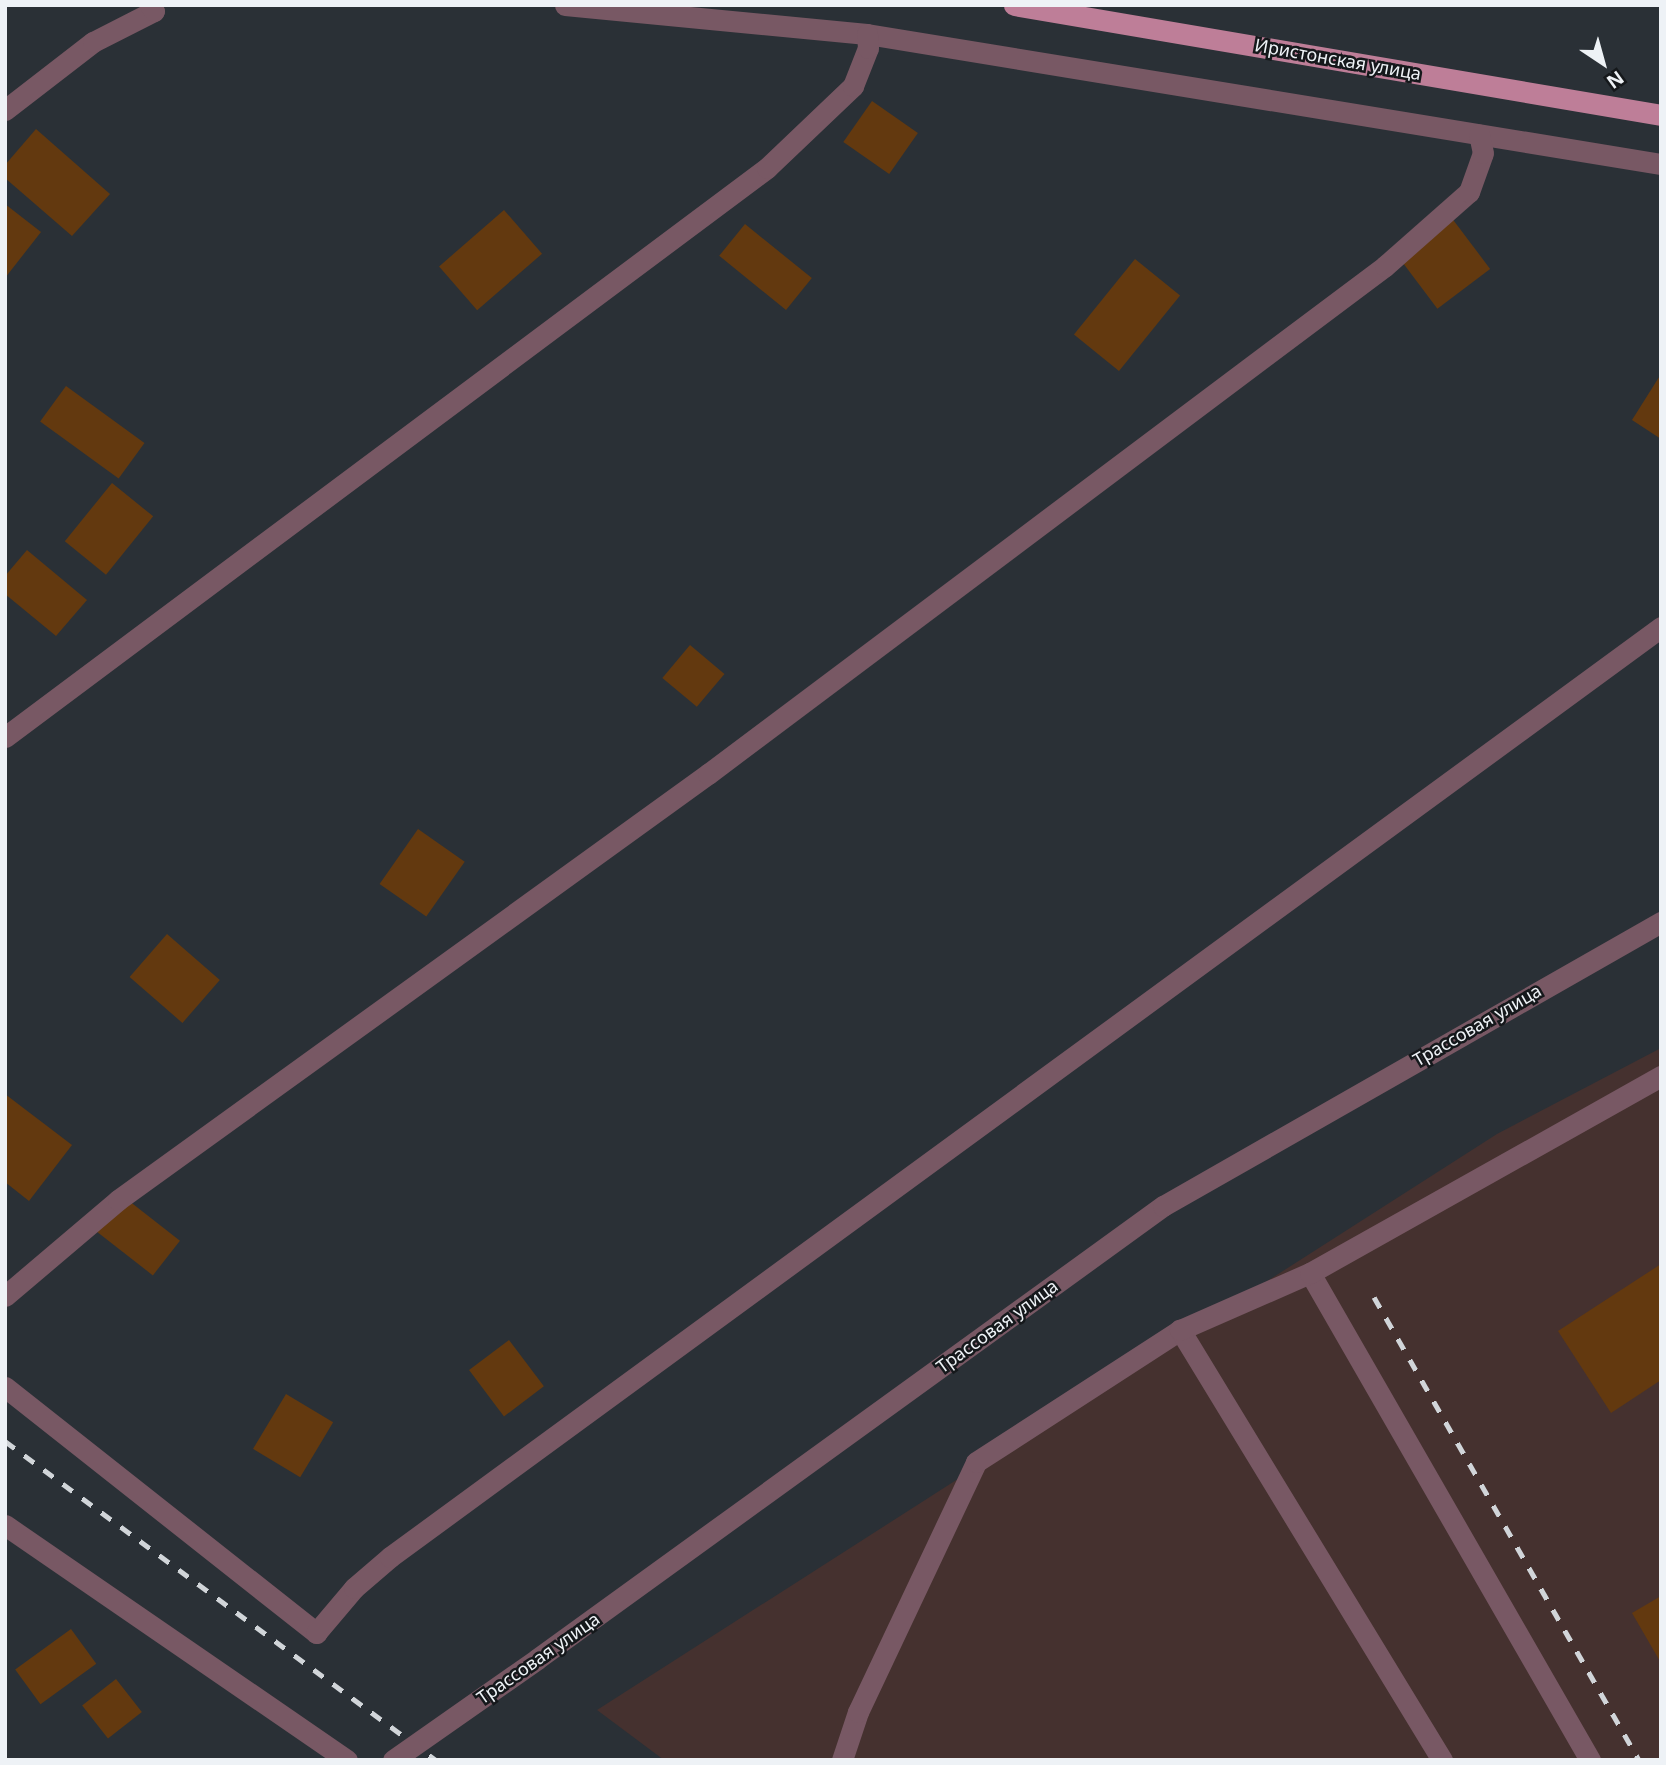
<!DOCTYPE html>
<meta charset="utf-8">
<style>
body{margin:0}
#map{position:relative;width:1666px;height:1765px;overflow:hidden;background:#2a3036;font-family:"Noto Sans",sans-serif}
div>[style]{position:absolute}
.industrial>*{inset:0;background:#45312f}
.building>*{inset:0;background:#63390f;transform-origin:0 0}
.minor>*{height:21px;margin:-10.5px;padding:0 10.5px;transform-origin:10.5px;border-radius:10.5px;background:#785864}
.major>*{height:21px;margin:-10.5px;padding:0 10.5px;transform-origin:10.5px;border-radius:10.5px;background:#be7e98}
.rail>*{height:5px;margin-top:-2.5px;transform-origin:0;background:repeating-linear-gradient(90deg,#d1d5d9 0 12px,transparent 0 24px)}
.minor-bridge>*{height:21px;margin:-10.5px;padding:0 10.5px;transform-origin:10.5px;border-radius:10.5px;background:#785864}
span{translate:-50% -50%;white-space:nowrap;text-align:center;line-height:1.15;-webkit-text-stroke:5px #15181b;paint-order:stroke}
.street-label{font-size:18px;color:#eef2f6}
.frame{position:absolute;inset:0;border:7px solid #eef2f6;pointer-events:none}
.north{position:absolute;left:1568px;top:28px;width:70px;height:70px;-webkit-text-stroke:5px #15181b;paint-order:stroke;rotate:144deg;font-size:19px;font-weight:700;line-height:28px;text-align:center;color:#eef2f6}
.north::after{content:'';display:block;margin:auto;width:24px;height:32px;background:#eef2f6;clip-path:polygon(50% 0,100% 100%,50% 72%,0 100%)}
</style>
<div id="map">
<div class="industrial">
<i style="clip-path:polygon(1661px 1048px,1661px 1760px,664px 1760px,597px 1710px,1497px 1134px)"></i>
</div>
<div class="building">
<i style="left:872px;top:101px;width:56px;height:50px;rotate:35deg"></i>
<i style="clip-path:polygon(36px 129px,110px 194px,72px 236px,5px 178px,5px 165px)"></i>
<i style="clip-path:polygon(5px 204px,41px 232px,5px 278px)"></i>
<i style="left:504px;top:210px;width:58px;height:86px;rotate:49deg"></i>
<i style="left:1451px;top:217px;width:65px;height:66px;rotate:53deg"></i>
<i style="left:745px;top:224px;width:86px;height:41px;rotate:39deg"></i>
<i style="left:1135px;top:259px;width:58px;height:97px;rotate:39deg"></i>
<i style="clip-path:polygon(1661px 374px,1661px 439px,1632px 420px)"></i>
<i style="left:66px;top:386px;width:97px;height:44px;rotate:36deg"></i>
<i style="left:112px;top:483px;width:53px;height:75px;rotate:39deg"></i>
<i style="clip-path:polygon(27px 550px,87px 600px,56px 636px,5px 594px,5px 576px)"></i>
<i style="left:690px;top:645px;width:45px;height:43px;rotate:40deg"></i>
<i style="left:418px;top:829px;width:57px;height:67px;rotate:35deg"></i>
<i style="left:167px;top:934px;width:70px;height:57px;rotate:41deg"></i>
<i style="clip-path:polygon(5px 1094px,72px 1145px,29px 1201px,5px 1182px)"></i>
<i style="left:124px;top:1197px;width:71px;height:44px;rotate:38deg"></i>
<i style="clip-path:polygon(1661px 1264px,1661px 1380px,1611px 1413px,1558px 1331px)"></i>
<i style="left:509px;top:1340px;width:58px;height:50px;rotate:53deg"></i>
<i style="left:286px;top:1394px;width:55px;height:64px;rotate:31deg"></i>
<i style="clip-path:polygon(1661px 1596px,1661px 1663px,1632px 1613px)"></i>
<i style="left:71px;top:1629px;width:43px;height:69px;rotate:54deg"></i>
<i style="left:116px;top:1679px;width:42px;height:43px;rotate:52deg"></i>
</div>
<div class="minor">
<i style="left:565px;top:5px;width:303px;rotate:5.5deg"></i>
<i style="left:867px;top:34px;width:805px;rotate:9.3deg"></i>
<i style="left:5px;top:110px;width:111px;rotate:-37.7deg"></i>
<i style="left:93px;top:42px;width:68px;rotate:-26.9deg"></i>
<i style="left:154px;top:11px;width:7px;rotate:-124deg"></i>
<i style="left:5px;top:737px;width:951px;rotate:-36.75deg"></i>
<i style="left:767px;top:168px;width:119px;rotate:-43.6deg"></i>
<i style="left:853px;top:86px;width:41px;rotate:-68.5deg"></i>
<i style="left:868px;top:48px;width:14px;rotate:-94deg"></i>
<i style="left:1310px;top:1273px;width:562px;rotate:60.1deg"></i>
<i style="left:5px;top:1296px;width:148px;rotate:-40.3deg"></i>
<i style="left:118px;top:1200px;width:728px;rotate:-35.83deg"></i>
<i style="left:708px;top:774px;width:846px;rotate:-36.88deg"></i>
<i style="left:1385px;top:266px;width:112px;rotate:-41.4deg"></i>
<i style="left:1469px;top:192px;width:41px;rotate:-70.3deg"></i>
<i style="left:1483px;top:153px;width:19px;rotate:-102deg"></i>
<i style="left:5px;top:1387px;width:397px;rotate:38.3deg"></i>
<i style="left:316px;top:1633px;width:59px;rotate:-49.8deg"></i>
<i style="left:354px;top:1588px;width:48px;rotate:-40.7deg"></i>
<i style="left:390px;top:1557px;width:1575px;rotate:-36.19deg"></i>
<i style="left:5px;top:1525px;width:415px;rotate:34.5deg"></i>
<i style="left:537px;top:1659px;width:773px;rotate:-35.89deg"></i>
<i style="left:1163px;top:1206px;width:573px;rotate:-29.7deg"></i>
<i style="left:842px;top:1760px;width:51px;rotate:-71.6deg"></i>
<i style="left:858px;top:1712px;width:276px;rotate:-64.7deg"></i>
<i style="left:976px;top:1462px;width:243px;rotate:-32.9deg"></i>
<i style="left:1442px;top:1760px;width:504px;rotate:-121.35deg"></i>
<i style="left:1180px;top:1330px;width:142px;rotate:-23.7deg"></i>
<i style="left:1310px;top:1273px;width:403px;rotate:-29.3deg"></i>
</div>
<div class="major">
<i style="left:1014px;top:5px;width:656px;rotate:9.65deg"></i>
</div>
<div class="rail">
<i style="left:1374px;top:1297px;width:533px;rotate:60.22deg"></i>
<i style="left:5px;top:1441px;width:536px;rotate:36.51deg"></i>
</div>
<div class="minor-bridge">
<i style="left:393px;top:1760px;width:176px;rotate:-35deg"></i>
</div>
<div class="street-label">
<span style="left:1338px;top:59px;rotate:10deg">Иристонская улица</span>
<span style="left:1477px;top:1025px;rotate:-30deg">Трассовая улица</span>
<span style="left:997px;top:1326px;rotate:-36deg">Трассовая улица</span>
<span style="left:538px;top:1658px;rotate:-35deg">Трассовая улица</span>
</div>
<div class="frame"></div>
<div class="north">N</div>
</div>
